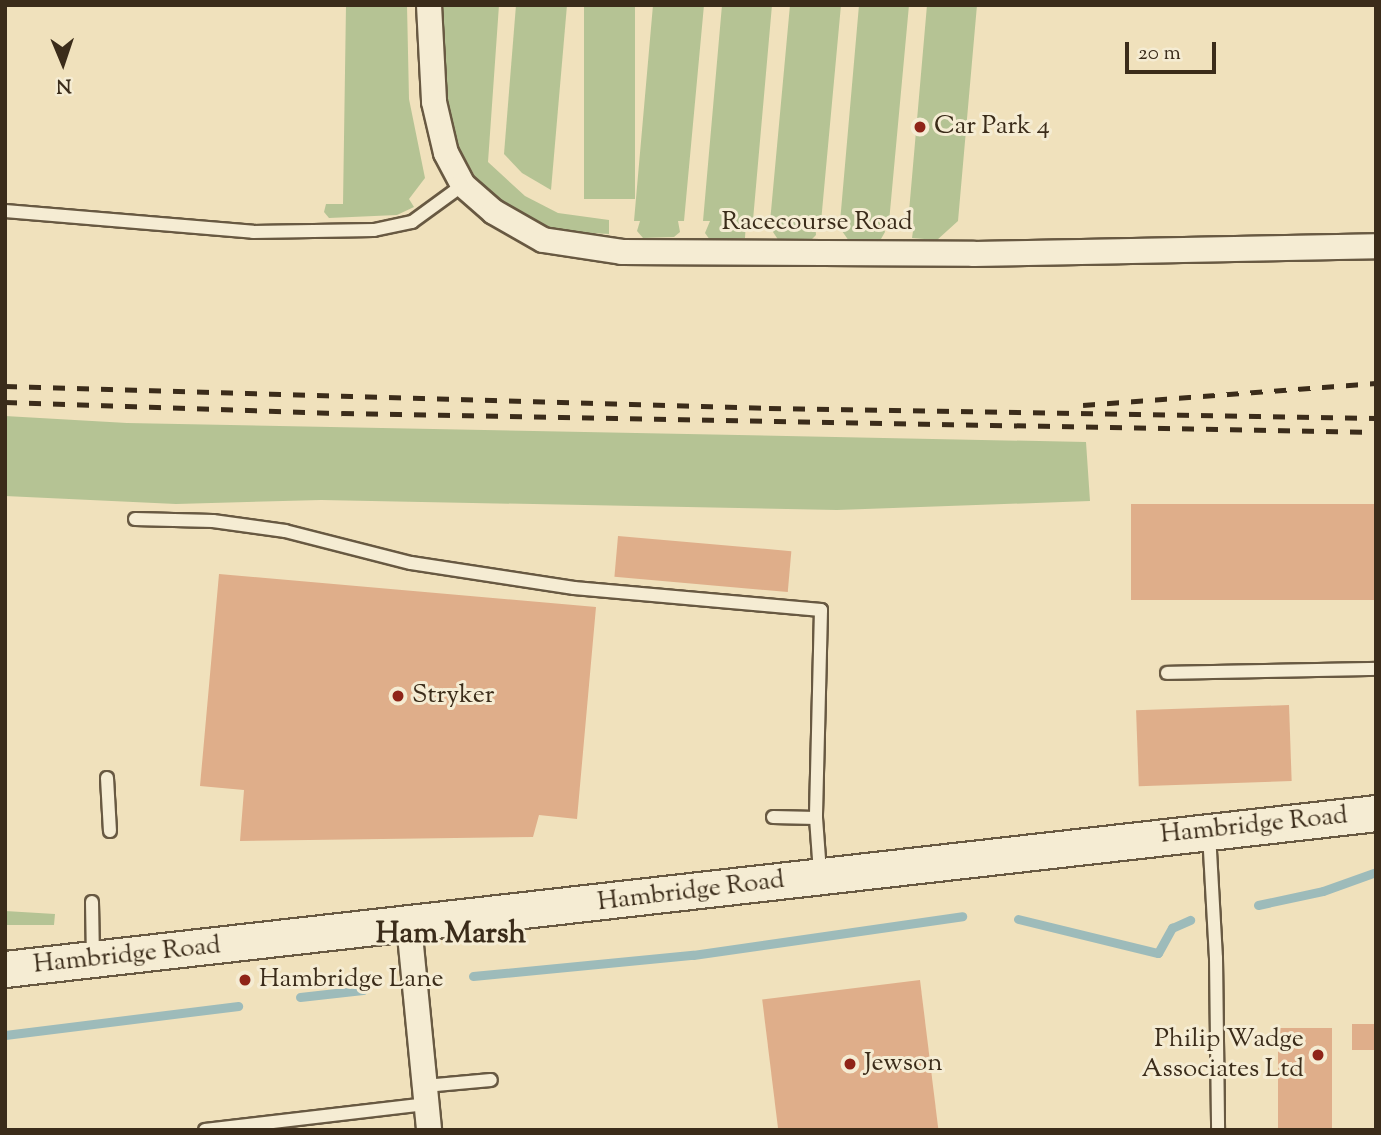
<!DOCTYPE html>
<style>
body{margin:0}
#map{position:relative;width:1381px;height:1135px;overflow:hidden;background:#f0e1bc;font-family:"Sorts Mill Goudy",serif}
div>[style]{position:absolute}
.green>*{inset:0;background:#b5c394;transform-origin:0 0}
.stream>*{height:9px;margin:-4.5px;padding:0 4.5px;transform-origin:4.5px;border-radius:4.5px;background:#9dbbba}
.building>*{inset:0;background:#dfae8a;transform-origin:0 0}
.roads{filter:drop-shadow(2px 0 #685942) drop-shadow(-2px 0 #685942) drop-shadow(0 2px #685942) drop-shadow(0 -2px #685942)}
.service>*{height:12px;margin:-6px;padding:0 6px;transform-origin:6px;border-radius:6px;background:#f5ecd3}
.minor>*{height:24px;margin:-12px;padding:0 12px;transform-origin:12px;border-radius:12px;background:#f5ecd3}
.secondary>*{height:35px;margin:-17.5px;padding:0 17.5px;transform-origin:17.5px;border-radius:17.5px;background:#f5ecd3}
.rail>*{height:5px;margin-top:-2.5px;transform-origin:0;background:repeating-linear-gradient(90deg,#3b2c1a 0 12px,transparent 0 24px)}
.dots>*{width:19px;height:19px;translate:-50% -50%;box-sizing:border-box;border:4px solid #f5ecd3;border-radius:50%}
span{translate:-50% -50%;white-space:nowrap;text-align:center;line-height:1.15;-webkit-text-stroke:6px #f5ecd3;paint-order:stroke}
.poi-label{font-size:26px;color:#3b2c1a}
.left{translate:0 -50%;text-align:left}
.right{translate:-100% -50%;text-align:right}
.street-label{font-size:26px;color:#3b2c1a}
.quarter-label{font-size:30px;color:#3b2c1a;font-weight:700}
.frame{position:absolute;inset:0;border:7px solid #3b2c1a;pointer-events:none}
.north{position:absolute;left:28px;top:28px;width:70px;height:70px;-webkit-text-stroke:5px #f5ecd3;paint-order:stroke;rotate:178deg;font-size:19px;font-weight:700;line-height:28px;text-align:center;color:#3b2c1a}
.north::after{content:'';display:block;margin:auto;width:24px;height:32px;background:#3b2c1a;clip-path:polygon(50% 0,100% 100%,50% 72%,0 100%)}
.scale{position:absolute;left:1125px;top:42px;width:91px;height:32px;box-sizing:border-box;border:4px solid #3b2c1a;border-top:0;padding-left:9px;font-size:21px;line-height:24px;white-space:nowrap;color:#3b2c1a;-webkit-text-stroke:5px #f5ecd3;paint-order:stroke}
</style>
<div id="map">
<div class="green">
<i style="clip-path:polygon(346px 5px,407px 5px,409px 99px,425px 178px,409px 199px,414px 207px,397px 215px,329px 218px,324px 212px,326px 204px,343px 204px)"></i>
<i style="clip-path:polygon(442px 5px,499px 5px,488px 162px,525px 196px,558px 213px,609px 220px,609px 234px,554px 231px,515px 213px,476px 178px,454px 139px,445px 98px)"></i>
<i style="clip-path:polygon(516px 5px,567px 5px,551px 190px,522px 173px,504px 154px)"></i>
<i style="left:584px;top:5px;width:51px;height:194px"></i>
<i style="clip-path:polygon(653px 5px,704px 5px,684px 221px,678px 221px,680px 232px,674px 237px,643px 238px,637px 231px,640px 221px,634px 221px)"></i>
<i style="clip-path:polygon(722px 5px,772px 5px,753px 220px,746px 221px,745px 238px,710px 240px,705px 233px,710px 221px,703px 221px)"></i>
<i style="clip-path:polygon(790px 5px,841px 5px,821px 222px,815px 222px,816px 235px,810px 241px,779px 241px,773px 232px,777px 222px,770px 222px)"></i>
<i style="clip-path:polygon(859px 5px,909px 5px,889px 222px,882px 222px,885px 232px,881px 239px,849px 241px,842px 231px,847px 222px,840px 222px)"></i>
<i style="clip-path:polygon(927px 5px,977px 5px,958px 221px,937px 240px,912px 238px,914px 224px,908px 223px)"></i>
<i style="clip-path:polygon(5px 416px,127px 423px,1086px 442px,1090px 501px,837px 510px,321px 500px,176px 504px,5px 496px)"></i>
<i style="clip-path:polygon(5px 911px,55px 914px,54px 925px,5px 925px)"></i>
</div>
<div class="stream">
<i style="left:1258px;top:905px;width:66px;rotate:-12.2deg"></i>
<i style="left:1323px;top:891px;width:56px;rotate:-19.7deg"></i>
<i style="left:1018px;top:919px;width:144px;rotate:13.7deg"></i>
<i style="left:1158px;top:953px;width:29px;rotate:-61deg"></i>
<i style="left:1172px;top:928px;width:20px;rotate:-24deg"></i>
<i style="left:473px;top:976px;width:221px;rotate:-5.5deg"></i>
<i style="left:693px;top:955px;width:272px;rotate:-8.2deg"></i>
<i style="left:300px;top:997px;width:63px;rotate:-6.3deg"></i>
<i style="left:5px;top:1035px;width:235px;rotate:-7.1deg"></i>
</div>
<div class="building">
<i style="left:1376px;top:504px;width:96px;height:245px;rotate:90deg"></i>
<i style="left:618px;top:536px;width:174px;height:41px;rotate:5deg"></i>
<i style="clip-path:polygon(219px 574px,596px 607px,577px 819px,539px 815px,533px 837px,240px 841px,244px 790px,200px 786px)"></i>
<i style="left:1289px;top:705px;width:76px;height:153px;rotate:88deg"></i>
<i style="left:920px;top:980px;width:151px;height:159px;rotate:83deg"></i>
<i style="left:1352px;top:1024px;width:24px;height:26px"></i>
<i style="left:1278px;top:1028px;width:54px;height:102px"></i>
</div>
<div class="roads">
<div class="service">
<i style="left:5px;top:211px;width:249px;rotate:4.8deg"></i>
<i style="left:253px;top:232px;width:121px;rotate:-0.9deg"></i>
<i style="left:374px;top:230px;width:39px;rotate:-12deg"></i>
<i style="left:412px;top:222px;width:63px;rotate:-36deg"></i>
<i style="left:135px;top:519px;width:78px;rotate:1.5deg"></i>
<i style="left:213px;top:521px;width:73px;rotate:7.9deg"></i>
<i style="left:285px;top:531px;width:130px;rotate:14.3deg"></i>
<i style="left:411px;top:563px;width:165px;rotate:8.7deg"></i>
<i style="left:574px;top:588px;width:248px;rotate:5.1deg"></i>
<i style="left:821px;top:610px;width:208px;rotate:91.4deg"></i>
<i style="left:1167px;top:673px;width:209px;rotate:-1.1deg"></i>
<i style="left:107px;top:778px;width:53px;rotate:86.8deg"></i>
<i style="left:773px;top:817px;width:43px;rotate:1.3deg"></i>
<i style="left:816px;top:818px;width:55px;rotate:85.8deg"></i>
<i style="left:1209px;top:833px;width:125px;rotate:86.8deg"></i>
<i style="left:1216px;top:958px;width:172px;rotate:89.3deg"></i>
<i style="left:92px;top:902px;width:55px;rotate:89deg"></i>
<i style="left:425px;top:1086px;width:66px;rotate:-5.2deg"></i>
<i style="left:205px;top:1130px;width:224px;rotate:-6.7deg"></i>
</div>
<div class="minor">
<i style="left:429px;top:5px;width:97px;rotate:87deg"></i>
<i style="left:434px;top:102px;width:52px;rotate:76.8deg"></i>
<i style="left:446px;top:153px;width:36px;rotate:62deg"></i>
<i style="left:463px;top:185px;width:41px;rotate:41.1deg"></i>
<i style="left:494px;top:212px;width:56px;rotate:29.7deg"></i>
<i style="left:543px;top:240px;width:80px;rotate:8.6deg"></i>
<i style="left:622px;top:252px;width:352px;rotate:0.3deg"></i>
<i style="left:974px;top:254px;width:402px;rotate:-1.1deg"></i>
<i style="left:409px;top:925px;width:206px;rotate:84.4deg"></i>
</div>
<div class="secondary">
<i style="left:5px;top:969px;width:1380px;rotate:-6.49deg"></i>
</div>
</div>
<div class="rail">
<i style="left:5px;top:386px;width:764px;rotate:1.65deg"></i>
<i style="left:769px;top:408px;width:607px;rotate:0.94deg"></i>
<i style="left:5px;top:402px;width:337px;rotate:1.9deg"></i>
<i style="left:342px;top:413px;width:1034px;rotate:1.05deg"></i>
<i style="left:1083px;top:405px;width:294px;rotate:-4.3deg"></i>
</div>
<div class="dots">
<i style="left:920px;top:127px;background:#8f2418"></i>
<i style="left:398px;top:696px;background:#8f2418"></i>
<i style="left:245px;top:980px;background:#8f2418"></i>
<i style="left:1318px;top:1055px;background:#8f2418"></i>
<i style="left:850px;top:1064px;background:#8f2418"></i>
</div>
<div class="poi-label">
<span class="left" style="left:934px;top:127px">Car Park 4</span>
<span class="left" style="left:412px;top:696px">Stryker</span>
<span class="left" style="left:259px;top:980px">Hambridge Lane</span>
<span class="right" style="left:1304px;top:1055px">Philip Wadge<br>Associates Ltd</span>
<span class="left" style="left:864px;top:1064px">Jewson</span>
</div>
<div class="street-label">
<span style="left:817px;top:223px">Racecourse Road</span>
<span style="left:1254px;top:826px;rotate:-6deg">Hambridge Road</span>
<span style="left:691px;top:892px;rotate:-7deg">Hambridge Road</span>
<span style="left:127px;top:956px;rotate:-6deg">Hambridge Road</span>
</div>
<div class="quarter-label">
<span style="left:451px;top:935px">Ham Marsh</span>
</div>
<div class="frame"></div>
<div class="north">N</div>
<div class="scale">20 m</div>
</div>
